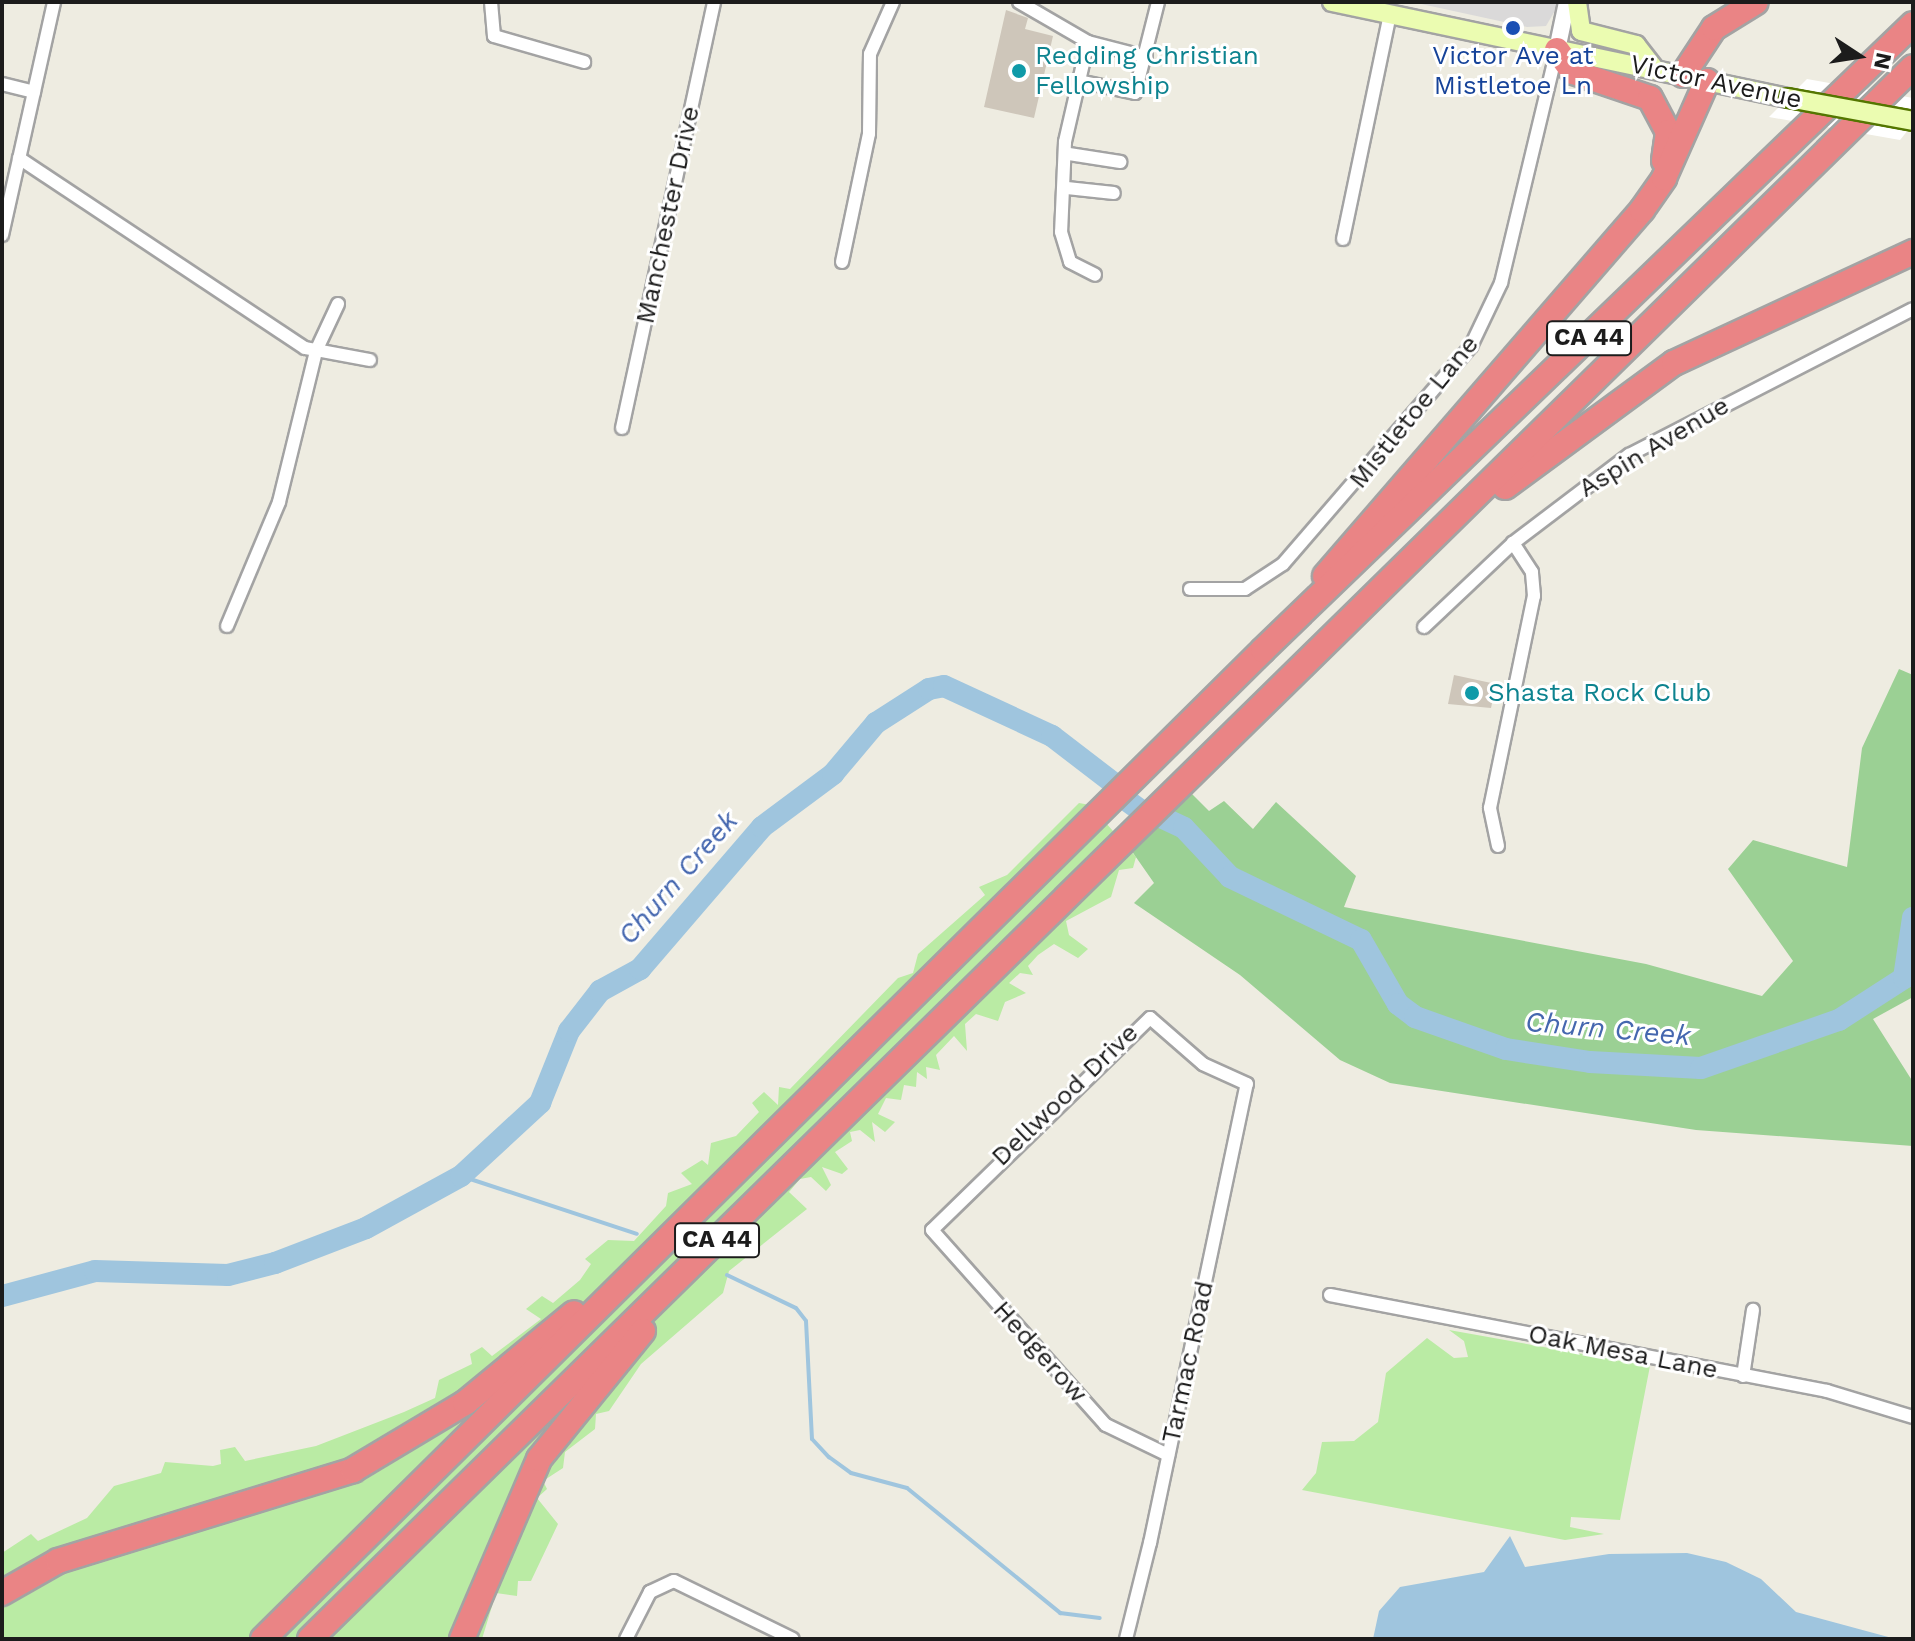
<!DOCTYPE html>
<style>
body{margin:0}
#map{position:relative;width:1915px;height:1641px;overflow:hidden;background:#eeece1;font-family:"Work Sans",sans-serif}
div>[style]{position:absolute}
.residential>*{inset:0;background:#dad9d9}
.grass>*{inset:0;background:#baeba4}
.forest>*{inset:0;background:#9bd094}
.water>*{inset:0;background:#9fc5de}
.pier>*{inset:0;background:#fff}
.stream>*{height:4px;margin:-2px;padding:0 2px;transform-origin:2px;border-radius:2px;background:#9fc5de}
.river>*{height:22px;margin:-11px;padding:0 11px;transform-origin:11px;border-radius:11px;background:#9fc5de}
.building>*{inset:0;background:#cec6ba}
.roads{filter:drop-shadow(2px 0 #a3a3a3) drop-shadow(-2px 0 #a3a3a3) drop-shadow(0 2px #a3a3a3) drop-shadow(0 -2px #a3a3a3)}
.minor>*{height:12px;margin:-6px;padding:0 6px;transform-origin:6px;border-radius:6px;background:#fff}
.tertiary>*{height:16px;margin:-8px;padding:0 8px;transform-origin:8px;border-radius:8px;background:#fff}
.secondary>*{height:18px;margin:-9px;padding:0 9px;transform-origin:9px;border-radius:9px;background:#ebfcb1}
.motorway>*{height:24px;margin:-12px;padding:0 12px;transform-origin:12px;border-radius:12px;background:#ea8485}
.bridges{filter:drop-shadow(2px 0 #547600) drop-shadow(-2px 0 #547600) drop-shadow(0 2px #547600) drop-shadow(0 -2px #547600)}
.secondary-bridge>*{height:18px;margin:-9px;padding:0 9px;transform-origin:9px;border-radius:9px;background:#ebfcb1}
.dots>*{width:22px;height:22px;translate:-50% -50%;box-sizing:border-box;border:4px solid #fff;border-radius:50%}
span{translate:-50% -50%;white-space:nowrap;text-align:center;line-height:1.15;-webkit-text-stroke:6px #fff;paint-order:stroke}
.shield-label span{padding:2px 6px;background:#fff;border:2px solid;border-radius:6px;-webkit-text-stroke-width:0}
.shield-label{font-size:24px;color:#1c1c1c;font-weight:700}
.culture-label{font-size:26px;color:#0d838f}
.left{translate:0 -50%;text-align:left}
.transit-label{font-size:26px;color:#164399}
.street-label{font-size:26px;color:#1c1c1c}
.water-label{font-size:28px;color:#4567af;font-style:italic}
.frame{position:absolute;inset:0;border:4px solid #1c1c1c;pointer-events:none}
.north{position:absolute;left:1819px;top:16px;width:80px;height:80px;-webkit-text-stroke:6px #fff;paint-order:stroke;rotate:102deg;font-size:22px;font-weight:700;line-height:32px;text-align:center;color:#1c1c1c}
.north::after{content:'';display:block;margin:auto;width:28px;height:36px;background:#1c1c1c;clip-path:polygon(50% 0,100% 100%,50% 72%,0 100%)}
</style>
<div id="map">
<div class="residential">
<i style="clip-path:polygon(1412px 2px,1560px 2px,1546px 26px,1527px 27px)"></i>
</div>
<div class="grass">
<i style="clip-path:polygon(1079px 803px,1090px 805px,1136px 857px,1133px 868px,1119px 870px,1111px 897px,1066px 921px,1069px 935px,1088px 949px,1078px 958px,1054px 944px,1038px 955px,1028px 966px,1033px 975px,1020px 973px,1009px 983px,1026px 993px,1005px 1002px,998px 1021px,976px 1014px,965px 1024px,967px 1051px,954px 1036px,936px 1055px,940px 1070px,926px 1067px,927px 1079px,917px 1072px,916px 1087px,904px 1085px,901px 1100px,886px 1098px,878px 1114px,895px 1122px,885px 1132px,872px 1122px,875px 1142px,860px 1130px,850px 1132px,852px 1141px,835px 1152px,848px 1169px,842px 1174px,822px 1167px,831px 1185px,826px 1191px,811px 1177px,800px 1179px,789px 1192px,807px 1209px,729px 1271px,723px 1293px,641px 1364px,609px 1411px,596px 1414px,595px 1429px,565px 1452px,563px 1468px,543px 1481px,547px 1489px,537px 1498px,558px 1524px,531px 1581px,518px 1581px,517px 1596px,496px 1593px,482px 1639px,2px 1639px,2px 1553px,31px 1534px,38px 1541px,87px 1518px,114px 1486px,161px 1473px,165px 1462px,213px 1466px,221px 1464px,220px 1450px,235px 1447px,245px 1461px,316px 1446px,404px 1412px,435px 1398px,439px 1380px,472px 1364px,470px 1354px,482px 1347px,492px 1356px,541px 1319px,526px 1309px,542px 1296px,553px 1303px,580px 1280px,591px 1264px,585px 1259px,608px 1240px,634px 1241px,666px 1206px,668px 1193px,692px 1184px,681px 1173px,702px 1160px,708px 1165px,711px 1143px,736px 1136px,759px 1112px,752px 1103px,764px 1092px,778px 1105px,779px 1087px,790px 1089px,898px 978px,913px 973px,918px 954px,985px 895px,979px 887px,1007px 875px)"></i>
<i style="clip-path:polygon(1449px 1330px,1650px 1366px,1620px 1520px,1571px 1517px,1570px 1527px,1604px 1534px,1565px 1540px,1302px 1490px,1316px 1473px,1322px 1442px,1354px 1441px,1378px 1422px,1386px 1373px,1427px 1338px,1454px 1358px,1468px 1357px,1464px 1341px)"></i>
</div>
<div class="forest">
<i style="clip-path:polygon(1899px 669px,1913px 675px,1913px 997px,1873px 1019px,1913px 1082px,1913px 1146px,1696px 1130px,1390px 1083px,1340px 1060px,1240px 975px,1134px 903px,1154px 883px,1131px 850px,1190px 792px,1209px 811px,1224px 801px,1253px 829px,1276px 802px,1356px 876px,1344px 907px,1646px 964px,1762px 996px,1793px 961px,1728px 869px,1753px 840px,1847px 867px,1862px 748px)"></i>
</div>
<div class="water">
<i style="clip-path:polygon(1510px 1536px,1525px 1567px,1609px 1554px,1687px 1553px,1726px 1562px,1761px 1579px,1796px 1612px,1892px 1638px,1373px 1639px,1379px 1611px,1400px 1587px,1484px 1572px)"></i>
</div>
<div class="pier">
<i style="clip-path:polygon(1807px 79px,1913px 98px,1913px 124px,1900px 140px,1769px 117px)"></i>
</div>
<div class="stream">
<i style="left:461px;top:1176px;width:185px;rotate:18.2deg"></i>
<i style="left:727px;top:1275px;width:76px;rotate:25.6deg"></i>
<i style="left:796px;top:1308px;width:16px;rotate:52deg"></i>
<i style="left:806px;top:1321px;width:118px;rotate:87.1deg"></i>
<i style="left:812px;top:1439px;width:25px;rotate:47deg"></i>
<i style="left:829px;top:1457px;width:27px;rotate:36deg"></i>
<i style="left:851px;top:1473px;width:58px;rotate:15deg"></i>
<i style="left:907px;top:1488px;width:198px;rotate:39.2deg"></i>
<i style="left:1060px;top:1613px;width:40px;rotate:7.1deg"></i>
</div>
<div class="river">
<i style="left:1129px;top:802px;width:14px;rotate:36deg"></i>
<i style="left:1163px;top:818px;width:23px;rotate:25deg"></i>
<i style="left:1184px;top:828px;width:67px;rotate:46.8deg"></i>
<i style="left:1230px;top:877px;width:145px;rotate:25.7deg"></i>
<i style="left:1361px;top:940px;width:74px;rotate:60deg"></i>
<i style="left:1398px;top:1004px;width:21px;rotate:37deg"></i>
<i style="left:1415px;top:1017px;width:96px;rotate:19.4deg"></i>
<i style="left:1506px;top:1049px;width:85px;rotate:8.8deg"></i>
<i style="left:1590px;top:1062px;width:111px;rotate:3.1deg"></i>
<i style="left:1701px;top:1068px;width:146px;rotate:-19.2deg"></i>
<i style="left:1839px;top:1020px;width:77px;rotate:-32.9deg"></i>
<i style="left:1904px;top:978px;width:61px;rotate:-81.5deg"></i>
<i style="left:2px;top:1296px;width:96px;rotate:-15deg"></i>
<i style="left:95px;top:1271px;width:133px;rotate:1.7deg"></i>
<i style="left:228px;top:1275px;width:49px;rotate:-14.3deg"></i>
<i style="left:275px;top:1263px;width:97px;rotate:-21deg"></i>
<i style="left:366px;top:1228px;width:108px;rotate:-28.7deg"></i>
<i style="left:461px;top:1176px;width:108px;rotate:-42.7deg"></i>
<i style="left:540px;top:1103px;width:78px;rotate:-68.1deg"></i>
<i style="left:569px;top:1031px;width:51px;rotate:-52.2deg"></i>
<i style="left:600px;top:991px;width:46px;rotate:-28.8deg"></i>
<i style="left:640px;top:969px;width:187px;rotate:-49.3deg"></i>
<i style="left:762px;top:827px;width:89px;rotate:-36.7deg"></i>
<i style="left:833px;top:774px;width:67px;rotate:-49.9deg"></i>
<i style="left:876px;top:723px;width:63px;rotate:-32.7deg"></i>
<i style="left:929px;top:689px;width:15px;rotate:-11deg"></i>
<i style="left:944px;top:686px;width:119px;rotate:24.8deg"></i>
<i style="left:1052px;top:736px;width:76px;rotate:37.5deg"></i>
</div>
<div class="building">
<i style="clip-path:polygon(1006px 10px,1028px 18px,1025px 29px,1053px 36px,1034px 118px,984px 107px)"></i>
<i style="clip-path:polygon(1454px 675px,1496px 684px,1491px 708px,1448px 704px)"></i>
</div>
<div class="roads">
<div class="minor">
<i style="left:491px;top:2px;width:34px;rotate:85deg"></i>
<i style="left:494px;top:36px;width:94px;rotate:16.1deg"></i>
<i style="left:1019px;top:2px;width:80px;rotate:30.1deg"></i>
<i style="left:1088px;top:42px;width:60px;rotate:14.5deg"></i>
<i style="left:1088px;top:42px;width:103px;rotate:103deg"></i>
<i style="left:1065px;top:142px;width:90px;rotate:92.5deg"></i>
<i style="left:1061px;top:232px;width:31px;rotate:73deg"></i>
<i style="left:1070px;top:262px;width:28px;rotate:27deg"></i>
<i style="left:1079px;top:81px;width:57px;rotate:12.1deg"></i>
<i style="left:1135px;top:93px;width:94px;rotate:-75.8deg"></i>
<i style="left:2px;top:84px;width:33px;rotate:14deg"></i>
<i style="left:1069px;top:154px;width:52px;rotate:8.9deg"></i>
<i style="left:19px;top:158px;width:343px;rotate:33.6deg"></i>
<i style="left:305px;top:348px;width:66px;rotate:10.5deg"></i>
<i style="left:1067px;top:188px;width:47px;rotate:6.1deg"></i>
<i style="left:2px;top:235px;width:239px;rotate:-77.4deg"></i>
<i style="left:1343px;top:239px;width:229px;rotate:-78.2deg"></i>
<i style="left:842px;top:262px;width:131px;rotate:-78.1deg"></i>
<i style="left:869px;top:134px;width:80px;rotate:-89.3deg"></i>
<i style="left:870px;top:54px;width:57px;rotate:-66.1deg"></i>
<i style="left:622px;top:428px;width:436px;rotate:-77.8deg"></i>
<i style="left:1190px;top:589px;width:55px"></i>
<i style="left:1245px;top:589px;width:45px;rotate:-33.3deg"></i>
<i style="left:1283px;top:564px;width:288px;rotate:-49.2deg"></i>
<i style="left:1471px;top:346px;width:70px;rotate:-64.5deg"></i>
<i style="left:1501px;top:283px;width:240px;rotate:-76.5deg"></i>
<i style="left:227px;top:626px;width:134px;rotate:-67.2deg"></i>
<i style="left:279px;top:502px;width:155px;rotate:-76.2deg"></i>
<i style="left:316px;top:351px;width:52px;rotate:-64.9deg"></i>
<i style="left:1424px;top:627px;width:122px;rotate:-43.3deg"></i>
<i style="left:1513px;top:543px;width:146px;rotate:-37.2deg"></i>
<i style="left:1629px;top:455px;width:319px;rotate:-27.2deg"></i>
<i style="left:1498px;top:846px;width:39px;rotate:-102deg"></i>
<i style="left:1490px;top:808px;width:217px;rotate:-78.3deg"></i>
<i style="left:1534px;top:596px;width:24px;rotate:-95deg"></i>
<i style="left:1532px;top:572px;width:35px;rotate:-123deg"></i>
<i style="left:1330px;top:1295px;width:506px;rotate:10.93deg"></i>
<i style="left:1827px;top:1391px;width:90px;rotate:16.8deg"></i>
<i style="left:1743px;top:1376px;width:67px;rotate:-81.4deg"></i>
<i style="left:626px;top:1639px;width:53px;rotate:-62.9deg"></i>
<i style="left:650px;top:1592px;width:26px;rotate:-25deg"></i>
<i style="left:674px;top:1581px;width:132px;rotate:26deg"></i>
<i style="left:1126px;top:1639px;width:99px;rotate:-76deg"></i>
<i style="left:1150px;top:1543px;width:469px;rotate:-78.1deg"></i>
<i style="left:1247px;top:1084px;width:48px;rotate:-155.6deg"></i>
<i style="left:1203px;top:1064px;width:70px;rotate:-139deg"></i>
<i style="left:1150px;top:1018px;width:304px;rotate:135.8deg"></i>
<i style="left:932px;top:1230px;width:261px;rotate:48.3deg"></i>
<i style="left:1106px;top:1425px;width:69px;rotate:25.8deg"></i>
</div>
<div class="tertiary">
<i style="left:1557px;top:50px;width:49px;rotate:-78.2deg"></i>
</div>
<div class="secondary">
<i style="left:1332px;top:2px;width:466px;rotate:11.9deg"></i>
<i style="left:1577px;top:2px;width:29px;rotate:82deg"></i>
<i style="left:1581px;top:31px;width:57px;rotate:14.3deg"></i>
<i style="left:1636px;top:45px;width:31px;rotate:52deg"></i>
</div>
<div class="motorway">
<i style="left:1557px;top:50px;width:27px;rotate:54deg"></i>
<i style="left:1573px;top:72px;width:81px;rotate:18.7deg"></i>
<i style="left:1650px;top:98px;width:38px;rotate:62deg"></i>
<i style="left:1668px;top:132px;width:29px;rotate:98deg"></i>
<i style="left:1683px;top:75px;width:56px;rotate:-56.6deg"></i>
<i style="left:1714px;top:28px;width:49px;rotate:-31.8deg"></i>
<i style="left:1505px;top:487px;width:210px;rotate:-36.3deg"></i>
<i style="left:1674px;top:363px;width:264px;rotate:-24.9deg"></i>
<i style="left:1325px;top:576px;width:484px;rotate:-49.1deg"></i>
<i style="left:1642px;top:210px;width:39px;rotate:-55deg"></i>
<i style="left:1664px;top:178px;width:106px;rotate:-66.1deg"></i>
<i style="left:2px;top:1593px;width:64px;rotate:-29.7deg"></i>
<i style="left:58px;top:1561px;width:309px;rotate:-17.1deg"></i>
<i style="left:353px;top:1470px;width:131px;rotate:-30.9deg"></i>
<i style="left:465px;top:1403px;width:141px;rotate:-39.5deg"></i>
<i style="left:263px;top:1639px;width:1406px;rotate:-44.68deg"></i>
<i style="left:1263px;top:650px;width:902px;rotate:-43.92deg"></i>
<i style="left:310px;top:1639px;width:2245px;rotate:-44.44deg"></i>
<i style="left:462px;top:1639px;width:196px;rotate:-66.8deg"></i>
<i style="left:539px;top:1459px;width:165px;rotate:-50.9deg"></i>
</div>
</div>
<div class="bridges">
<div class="secondary-bridge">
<i style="left:1788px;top:98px;width:127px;rotate:10.4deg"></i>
</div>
</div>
<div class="dots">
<i style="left:1513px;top:28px;background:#1a4fb4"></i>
<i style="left:1019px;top:71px;background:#0f9aa8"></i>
<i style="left:1472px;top:693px;background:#0f9aa8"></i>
</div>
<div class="shield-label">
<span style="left:1589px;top:338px">CA 44</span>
<span style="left:717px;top:1240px">CA 44</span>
</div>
<div class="culture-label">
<span class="left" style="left:1035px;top:71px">Redding Christian<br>Fellowship</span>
<span class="left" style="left:1488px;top:693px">Shasta Rock Club</span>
</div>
<div class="transit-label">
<span style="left:1513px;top:71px">Victor Ave at<br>Mistletoe Ln</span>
</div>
<div class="street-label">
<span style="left:1716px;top:82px;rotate:12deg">Victor Avenue</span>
<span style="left:668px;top:215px;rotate:-78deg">Manchester Drive</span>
<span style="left:1414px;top:412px;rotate:-51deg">Mistletoe Lane</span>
<span style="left:1654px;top:447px;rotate:-31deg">Aspin Avenue</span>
<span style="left:1065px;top:1095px;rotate:-44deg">Dellwood Drive</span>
<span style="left:1040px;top:1352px;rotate:48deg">Hedgerow</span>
<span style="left:1623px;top:1352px;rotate:11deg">Oak Mesa Lane</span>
<span style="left:1188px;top:1362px;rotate:-78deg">Tarmac Road</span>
</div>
<div class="water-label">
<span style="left:678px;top:878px;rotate:-49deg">Churn Creek</span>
<span style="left:1608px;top:1029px;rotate:5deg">Churn Creek</span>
</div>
<div class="frame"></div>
<div class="north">N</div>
</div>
